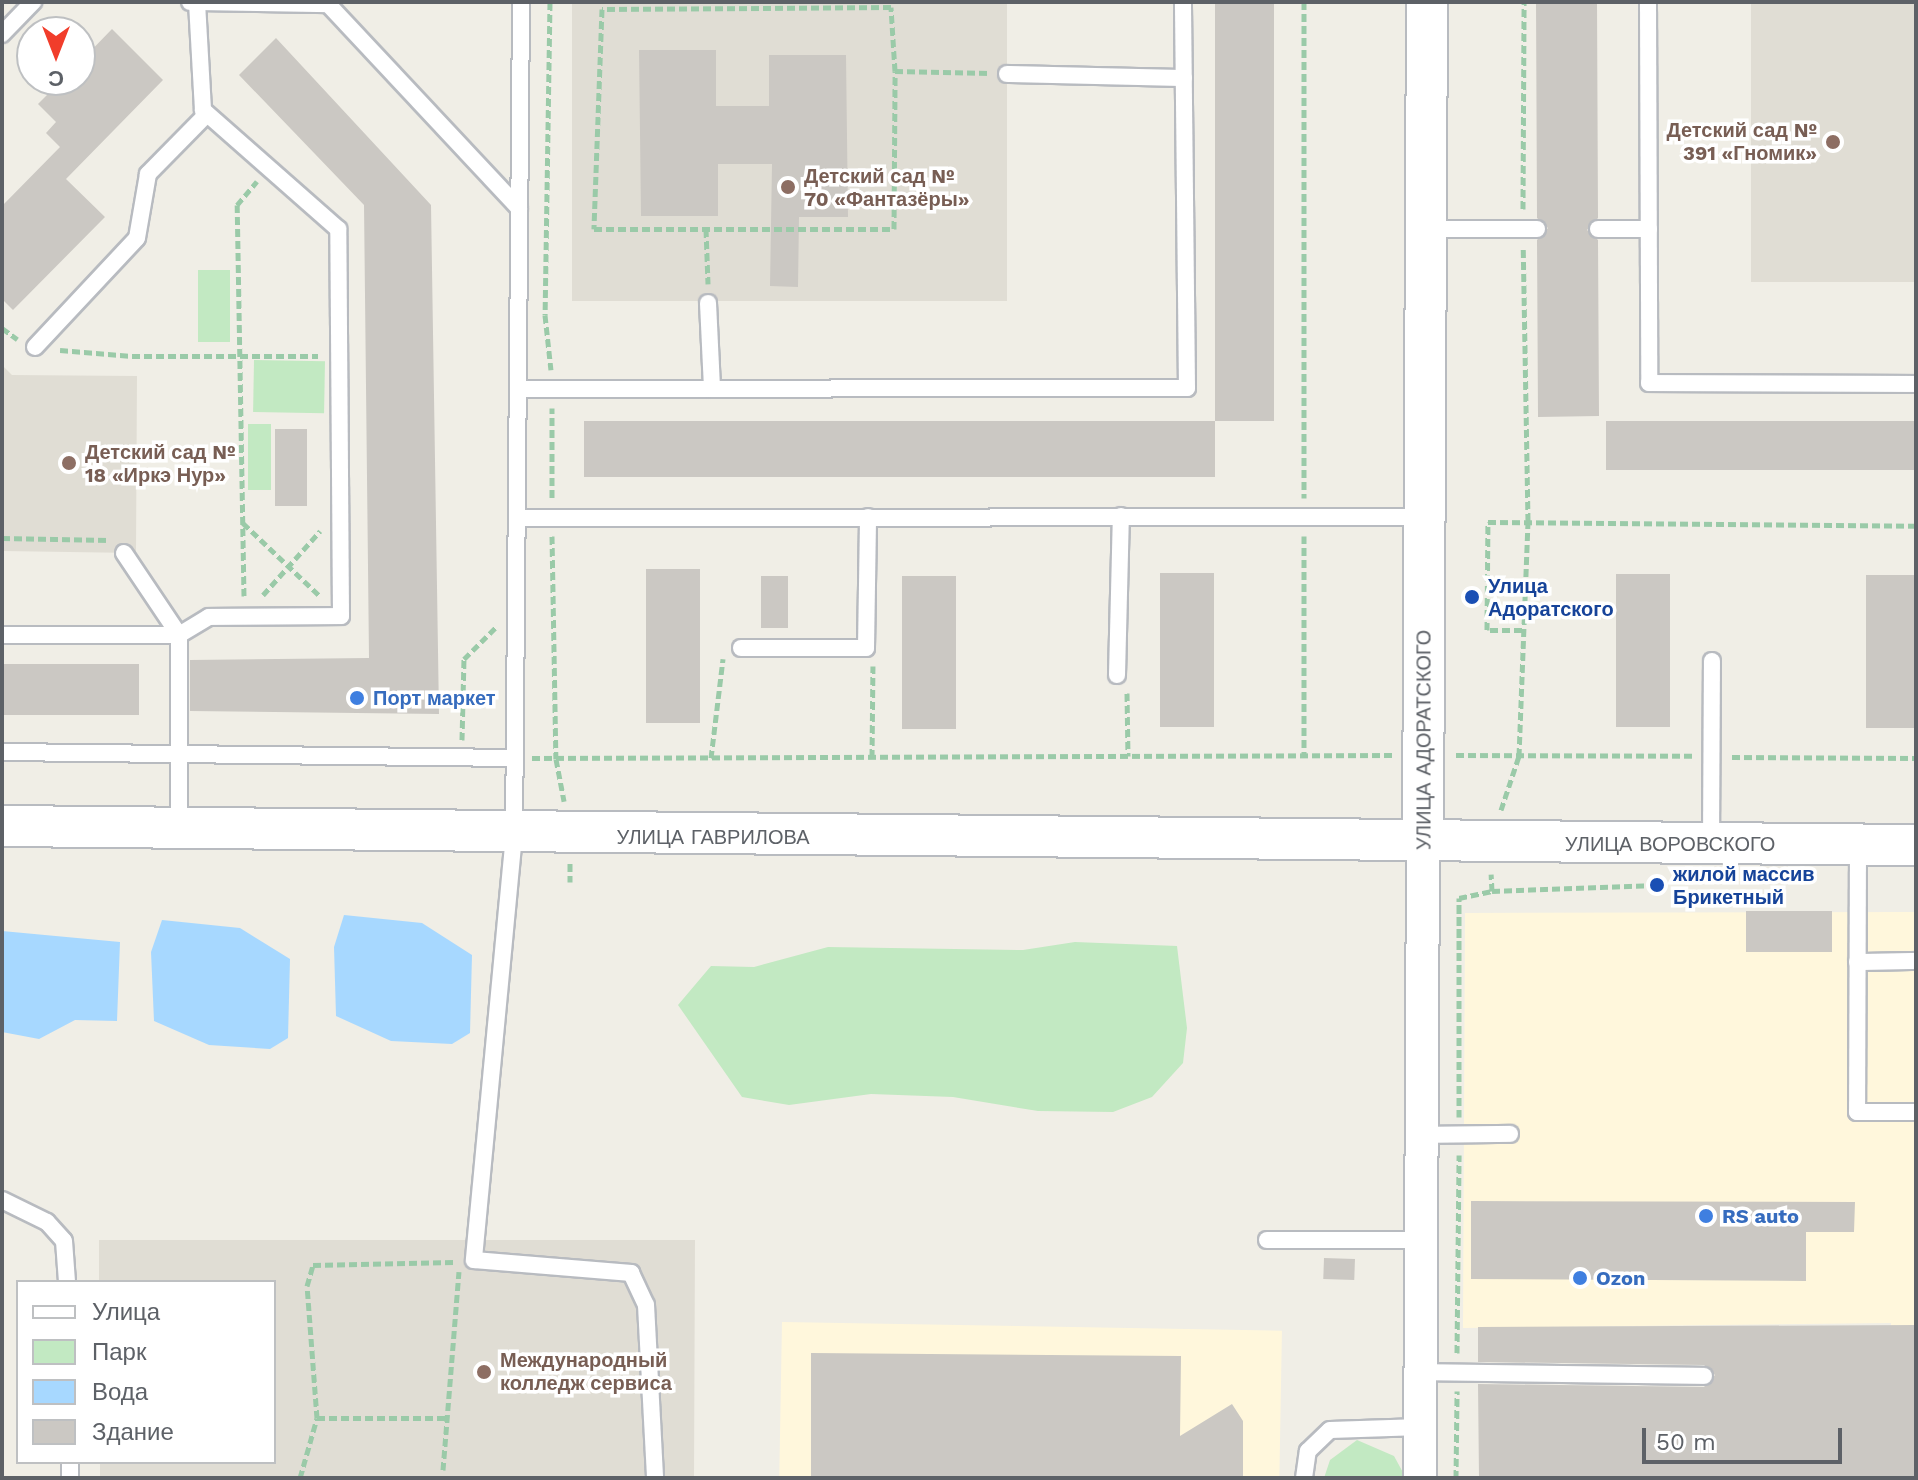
<!DOCTYPE html>
<meta charset="utf-8">
<style>
body{margin:0}
#map{position:relative;width:1918px;height:1480px;overflow:hidden;background:#f0eee6;font-family:"Work Sans",sans-serif}
div>[style]{position:absolute}
.commercial>*{inset:0;background:#fff7dc;transform-origin:0 0}
.education>*{inset:0;background:#e0ddd4;transform-origin:0 0}
.green>*{inset:0;background:#c2e9c2;transform-origin:0 0}
.water>*{inset:0;background:#a7d8ff}
.building>*{inset:0;background:#cbc8c3;transform-origin:0 0}
.path>*{height:5px;margin-top:-2.5px;transform-origin:0;background:repeating-linear-gradient(90deg,#9acaa8 0 8px,transparent 0 12px)}
.roads{filter:drop-shadow(2px 0 #b8bbc0) drop-shadow(-2px 0 #b8bbc0) drop-shadow(0 2px #b8bbc0) drop-shadow(0 -2px #b8bbc0)}
.service>*{height:16px;margin:-8px;padding:0 8px;transform-origin:8px;border-radius:8px;background:#fff}
.minor>*{height:32px;margin:-16px;padding:0 16px;transform-origin:16px;border-radius:16px;background:#fff}
.tertiary>*{height:40px;margin:-20px;padding:0 20px;transform-origin:20px;border-radius:20px;background:#fff}
.dots>*{width:22px;height:22px;translate:-50% -50%;box-sizing:border-box;border:4px solid #fff;border-radius:50%}
span{translate:-50% -50%;white-space:nowrap;text-align:center;line-height:1.15;-webkit-text-stroke:7px #fff;paint-order:stroke}
.education-label{font-size:20px;color:#785e54;font-weight:700}
.right{translate:-100% -50%;text-align:right}
.left{translate:0 -50%;text-align:left}
.transit-label{font-size:20px;color:#164399;font-weight:700}
.shop-label{font-size:20px;color:#366cbe;font-weight:700}
.street-label{font-size:20px;color:#5d6167}
.frame{position:absolute;inset:0;border:4px solid #5d6167;pointer-events:none}
.legend{position:absolute;left:16px;top:1280px;width:260px;height:184px;box-sizing:border-box;background:#fff;border:2px solid #bec0c2;margin:0;padding:10px 14px;list-style:none;font-size:24px;color:#5d6167}
.legend li{display:flex;align-items:center;gap:16px;height:40px}
.legend b{width:40px;border:2px solid #bec0c2}
.north{position:absolute;left:16px;top:16px;width:80px;height:80px;box-sizing:border-box;background:#fff;border:2px solid #bec0c2;border-radius:50%;rotate:180deg;font-size:22px;font-weight:700;line-height:32px;text-align:center;color:#5d6167}
.north::after{content:'';display:block;margin:auto;width:28px;height:36px;background:#f13d2b;clip-path:polygon(50% 0,100% 100%,50% 72%,0 100%)}
.scale{position:absolute;left:1642px;top:1428px;width:200px;height:36px;box-sizing:border-box;border:4px solid #5d6167;border-top:0;padding-left:10px;font-size:24px;line-height:28px;white-space:nowrap;color:#5d6167;-webkit-text-stroke:6px #fff;paint-order:stroke}
</style>
<div id="map">
<div class="commercial">
<i style="clip-path:polygon(1916px 912px,1916px 1478px,1892px 1478px,1891px 1323px,1463px 1328px,1465px 913px)"></i>
<i style="left:782px;top:1322px;width:500px;height:156px;rotate:1deg"></i>
</div>
<div class="education">
<i style="left:572px;top:2px;width:435px;height:299px"></i>
<i style="left:1751px;top:2px;width:165px;height:280px"></i>
<i style="clip-path:polygon(2px 365px,12px 375px,137px 376px,136px 553px,2px 551px)"></i>
<i style="clip-path:polygon(99px 1240px,695px 1240px,694px 1478px,100px 1478px,100px 1462px,274px 1462px,274px 1282px,99px 1282px)"></i>
</div>
<div class="green">
<i style="left:198px;top:270px;width:32px;height:72px"></i>
<i style="left:254px;top:360px;width:71px;height:52px;rotate:1deg"></i>
<i style="left:248px;top:424px;width:23px;height:66px"></i>
<i style="clip-path:polygon(1075px 942px,1177px 946px,1187px 1028px,1183px 1063px,1152px 1097px,1113px 1112px,1038px 1111px,953px 1097px,871px 1094px,789px 1105px,742px 1097px,678px 1005px,711px 966px,754px 967px,828px 947px,1023px 950px)"></i>
<i style="clip-path:polygon(1357px 1440px,1394px 1456px,1406px 1478px,1324px 1478px,1330px 1460px)"></i>
</div>
<div class="water">
<i style="clip-path:polygon(344px 915px,422px 923px,472px 955px,470px 1033px,452px 1044px,391px 1041px,336px 1016px,334px 947px)"></i>
<i style="clip-path:polygon(162px 920px,240px 928px,290px 959px,288px 1038px,270px 1049px,209px 1045px,154px 1021px,151px 952px)"></i>
<i style="clip-path:polygon(2px 931px,120px 942px,117px 1021px,75px 1020px,39px 1039px,2px 1032px)"></i>
</div>
<div class="building">
<i style="left:1215px;top:2px;width:59px;height:419px"></i>
<i style="clip-path:polygon(1536px 2px,1597px 2px,1598px 218px,1587px 230px,1598px 240px,1599px 416px,1538px 417px,1537px 240px,1548px 228px,1537px 218px)"></i>
<i style="clip-path:polygon(112px 29px,163px 80px,66px 179px,105px 217px,13px 310px,2px 299px,2px 206px,60px 147px,46px 133px,56px 122px,38px 104px,62px 80px,80px 80px,80px 62px)"></i>
<i style="clip-path:polygon(276px 38px,431px 205px,439px 714px,190px 711px,190px 660px,369px 658px,364px 205px,239px 75px)"></i>
<i style="clip-path:polygon(639px 50px,716px 50px,716px 106px,769px 106px,769px 55px,846px 55px,848px 217px,799px 217px,798px 287px,770px 286px,772px 164px,718px 164px,718px 216px,641px 216px)"></i>
<i style="left:1215px;top:421px;width:56px;height:631px;rotate:90deg"></i>
<i style="left:1606px;top:421px;width:310px;height:49px"></i>
<i style="left:275px;top:429px;width:32px;height:77px"></i>
<i style="left:646px;top:569px;width:54px;height:154px"></i>
<i style="left:1160px;top:573px;width:54px;height:154px"></i>
<i style="left:1616px;top:574px;width:54px;height:153px"></i>
<i style="left:1866px;top:575px;width:50px;height:153px"></i>
<i style="left:761px;top:576px;width:27px;height:52px"></i>
<i style="left:902px;top:576px;width:54px;height:153px"></i>
<i style="left:2px;top:664px;width:137px;height:51px"></i>
<i style="left:1832px;top:911px;width:41px;height:86px;rotate:90deg"></i>
<i style="clip-path:polygon(1471px 1201px,1855px 1202px,1854px 1232px,1806px 1232px,1806px 1281px,1471px 1279px)"></i>
<i style="left:1324px;top:1258px;width:31px;height:21px;rotate:2deg"></i>
<i style="clip-path:polygon(1916px 1325px,1916px 1478px,1479px 1478px,1478px 1384px,1704px 1387px,1715px 1375px,1704px 1365px,1478px 1362px,1478px 1327px)"></i>
<i style="clip-path:polygon(811px 1353px,1181px 1356px,1180px 1436px,1232px 1404px,1243px 1421px,1243px 1478px,811px 1478px)"></i>
</div>
<div class="path">
<i style="left:550px;top:2px;width:313px;rotate:90.9deg"></i>
<i style="left:545px;top:315px;width:55px;rotate:83.8deg"></i>
<i style="left:1304px;top:2px;width:496px;rotate:90deg"></i>
<i style="left:895px;top:71px;width:64px;rotate:-93.6deg"></i>
<i style="left:891px;top:7px;width:289px;rotate:179.6deg"></i>
<i style="left:602px;top:9px;width:220px;rotate:92.1deg"></i>
<i style="left:594px;top:229px;width:300px"></i>
<i style="left:894px;top:229px;width:158px;rotate:-89.6deg"></i>
<i style="left:895px;top:71px;width:95px;rotate:1.2deg"></i>
<i style="left:1523px;top:209px;width:207px;rotate:-89.7deg"></i>
<i style="left:706px;top:229px;width:55px;rotate:87.9deg"></i>
<i style="left:2px;top:328px;width:19px;rotate:36deg"></i>
<i style="left:60px;top:350px;width:72px;rotate:4.8deg"></i>
<i style="left:132px;top:356px;width:186px"></i>
<i style="left:552px;top:498px;width:90px;rotate:-90deg"></i>
<i style="left:243px;top:523px;width:106px;rotate:43.5deg"></i>
<i style="left:552px;top:536px;width:223px;rotate:89deg"></i>
<i style="left:556px;top:759px;width:43px;rotate:79.2deg"></i>
<i style="left:1304px;top:536px;width:219px;rotate:90deg"></i>
<i style="left:2px;top:538px;width:107px;rotate:1.1deg"></i>
<i style="left:263px;top:595px;width:86px;rotate:-48.3deg"></i>
<i style="left:244px;top:596px;width:391px;rotate:-91deg"></i>
<i style="left:237px;top:205px;width:31px;rotate:-50deg"></i>
<i style="left:1522px;top:630px;width:35px;rotate:180deg"></i>
<i style="left:1487px;top:630px;width:108px;rotate:-89.5deg"></i>
<i style="left:1488px;top:522px;width:428px;rotate:0.5deg"></i>
<i style="left:1127px;top:693px;width:63px;rotate:89.1deg"></i>
<i style="left:462px;top:740px;width:81px;rotate:-88.6deg"></i>
<i style="left:464px;top:659px;width:45px;rotate:-45deg"></i>
<i style="left:1456px;top:755px;width:238px;rotate:0.2deg"></i>
<i style="left:872px;top:757px;width:91px;rotate:-89.4deg"></i>
<i style="left:1732px;top:757px;width:184px;rotate:0.3deg"></i>
<i style="left:532px;top:758px;width:862px;rotate:-0.2deg"></i>
<i style="left:711px;top:758px;width:100px;rotate:-83.1deg"></i>
<i style="left:1501px;top:810px;width:57px;rotate:-71.6deg"></i>
<i style="left:1519px;top:756px;width:235px;rotate:-87.8deg"></i>
<i style="left:1528px;top:521px;width:274px;rotate:-91deg"></i>
<i style="left:570px;top:863px;width:19px;rotate:90deg"></i>
<i style="left:1492px;top:891px;width:165px;rotate:-2.1deg"></i>
<i style="left:1459px;top:1117px;width:219px;rotate:-90deg"></i>
<i style="left:1459px;top:898px;width:34px;rotate:-12deg"></i>
<i style="left:1492px;top:891px;width:17px;rotate:-93deg"></i>
<i style="left:1457px;top:1353px;width:198px;rotate:-89.4deg"></i>
<i style="left:317px;top:1418px;width:132px;rotate:-94.3deg"></i>
<i style="left:307px;top:1286px;width:22px;rotate:-74deg"></i>
<i style="left:313px;top:1265px;width:141px;rotate:-1.2deg"></i>
<i style="left:443px;top:1470px;width:199px;rotate:-85.4deg"></i>
<i style="left:300px;top:1478px;width:62px;rotate:-74.2deg"></i>
<i style="left:317px;top:1418px;width:130px"></i>
<i style="left:1456px;top:1478px;width:87px;rotate:-89.3deg"></i>
</div>
<div class="roads">
<div class="service">
<i style="left:190px;top:2px;width:134px;rotate:0.9deg"></i>
<i style="left:326px;top:2px;width:282px;rotate:46.9deg"></i>
<i style="left:521px;top:2px;width:833px;rotate:90.48deg"></i>
<i style="left:514px;top:835px;width:427px;rotate:95.4deg"></i>
<i style="left:474px;top:1260px;width:158px;rotate:4.7deg"></i>
<i style="left:631px;top:1273px;width:35px;rotate:65deg"></i>
<i style="left:646px;top:1305px;width:173px;rotate:87deg"></i>
<i style="left:1648px;top:2px;width:381px;rotate:89.8deg"></i>
<i style="left:1649px;top:383px;width:267px;rotate:0.2deg"></i>
<i style="left:2px;top:34px;width:45px;rotate:-45.9deg"></i>
<i style="left:1007px;top:74px;width:177px;rotate:1.3deg"></i>
<i style="left:1427px;top:229px;width:110px"></i>
<i style="left:1598px;top:229px;width:51px"></i>
<i style="left:708px;top:303px;width:86px;rotate:87.3deg"></i>
<i style="left:35px;top:347px;width:149px;rotate:-46.9deg"></i>
<i style="left:137px;top:238px;width:65px;rotate:-80.2deg"></i>
<i style="left:148px;top:174px;width:84px;rotate:-45.5deg"></i>
<i style="left:518px;top:389px;width:669px;rotate:-0.09deg"></i>
<i style="left:1187px;top:388px;width:386px;rotate:-90.6deg"></i>
<i style="left:517px;top:518px;width:907px;rotate:-0.06deg"></i>
<i style="left:124px;top:553px;width:99px;rotate:56.1deg"></i>
<i style="left:2px;top:635px;width:177px"></i>
<i style="left:741px;top:648px;width:125px"></i>
<i style="left:866px;top:648px;width:131px;rotate:-89.1deg"></i>
<i style="left:1117px;top:675px;width:159px;rotate:-88.6deg"></i>
<i style="left:2px;top:752px;width:513px;rotate:0.67deg"></i>
<i style="left:179px;top:829px;width:194px;rotate:-90deg"></i>
<i style="left:179px;top:635px;width:35px;rotate:-31deg"></i>
<i style="left:209px;top:617px;width:132px;rotate:-0.4deg"></i>
<i style="left:341px;top:616px;width:387px;rotate:-90.4deg"></i>
<i style="left:338px;top:229px;width:180px;rotate:-138.6deg"></i>
<i style="left:203px;top:110px;width:107px;rotate:-93.2deg"></i>
<i style="left:1711px;top:843px;width:182px;rotate:-89.7deg"></i>
<i style="left:1858px;top:845px;width:267px;rotate:90.2deg"></i>
<i style="left:1857px;top:1112px;width:59px"></i>
<i style="left:1857px;top:962px;width:59px;rotate:-1deg"></i>
<i style="left:1422px;top:1135px;width:88px;rotate:-0.7deg"></i>
<i style="left:2px;top:1200px;width:50px;rotate:26.1deg"></i>
<i style="left:47px;top:1222px;width:25px;rotate:48deg"></i>
<i style="left:64px;top:1241px;width:41px;rotate:85.8deg"></i>
<i style="left:1267px;top:1240px;width:155px"></i>
<i style="left:1421px;top:1372px;width:283px;rotate:0.8deg"></i>
<i style="left:70px;top:1462px;width:16px;rotate:90deg"></i>
<i style="left:1304px;top:1478px;width:27px;rotate:-82deg"></i>
<i style="left:1308px;top:1451px;width:30px;rotate:-44deg"></i>
<i style="left:1330px;top:1430px;width:91px;rotate:-1.9deg"></i>
</div>
<div class="minor">
<i style="left:1420px;top:1478px;width:635px;rotate:-89.73deg"></i>
</div>
<div class="tertiary">
<i style="left:2px;top:826px;width:1914px;rotate:0.57deg"></i>
<i style="left:1423px;top:843px;width:841px;rotate:-89.73deg"></i>
</div>
</div>
<div class="dots">
<i style="left:1833px;top:142px;background:#8d6e63"></i>
<i style="left:788px;top:187px;background:#8d6e63"></i>
<i style="left:69px;top:463px;background:#8d6e63"></i>
<i style="left:1472px;top:597px;background:#1a4fb4"></i>
<i style="left:357px;top:698px;background:#3f7fe0"></i>
<i style="left:1657px;top:885px;background:#1a4fb4"></i>
<i style="left:1706px;top:1216px;background:#3f7fe0"></i>
<i style="left:1580px;top:1278px;background:#3f7fe0"></i>
<i style="left:484px;top:1372px;background:#8d6e63"></i>
</div>
<div class="education-label">
<span class="right" style="left:1817px;top:142px">Детский сад №<br>391 «Гномик»</span>
<span class="left" style="left:804px;top:188px">Детский сад №<br>70 «Фантазёры»</span>
<span class="left" style="left:85px;top:464px">Детский сад №<br>18 «Иркэ Нур»</span>
<span class="left" style="left:500px;top:1372px">Международный<br>колледж сервиса</span>
</div>
<div class="transit-label">
<span class="left" style="left:1488px;top:598px">Улица<br>Адоратского</span>
<span class="left" style="left:1673px;top:886px">жилой массив<br>Брикетный</span>
</div>
<div class="shop-label">
<span class="left" style="left:373px;top:698px">Порт маркет</span>
<span class="left" style="left:1722px;top:1216px">RS auto</span>
<span class="left" style="left:1596px;top:1278px">Ozon</span>
</div>
<div class="street-label">
<span style="left:1424px;top:740px;rotate:-90deg">УЛИЦА АДОРАТСКОГО</span>
<span style="left:713px;top:837px">УЛИЦА ГАВРИЛОВА</span>
<span style="left:1670px;top:844px">УЛИЦА ВОРОВСКОГО</span>
</div>
<div class="frame"></div>
<ul class="legend">
<li><b style="height:10px;background:#fff"></b>Улица</li>
<li><b style="height:22px;background:#c2e9c2"></b>Парк</li>
<li><b style="height:22px;background:#a7d8ff"></b>Вода</li>
<li><b style="height:22px;background:#cbc8c3"></b>Здание</li>
</ul>
<div class="north">С</div>
<div class="scale">50 m</div>
</div>
